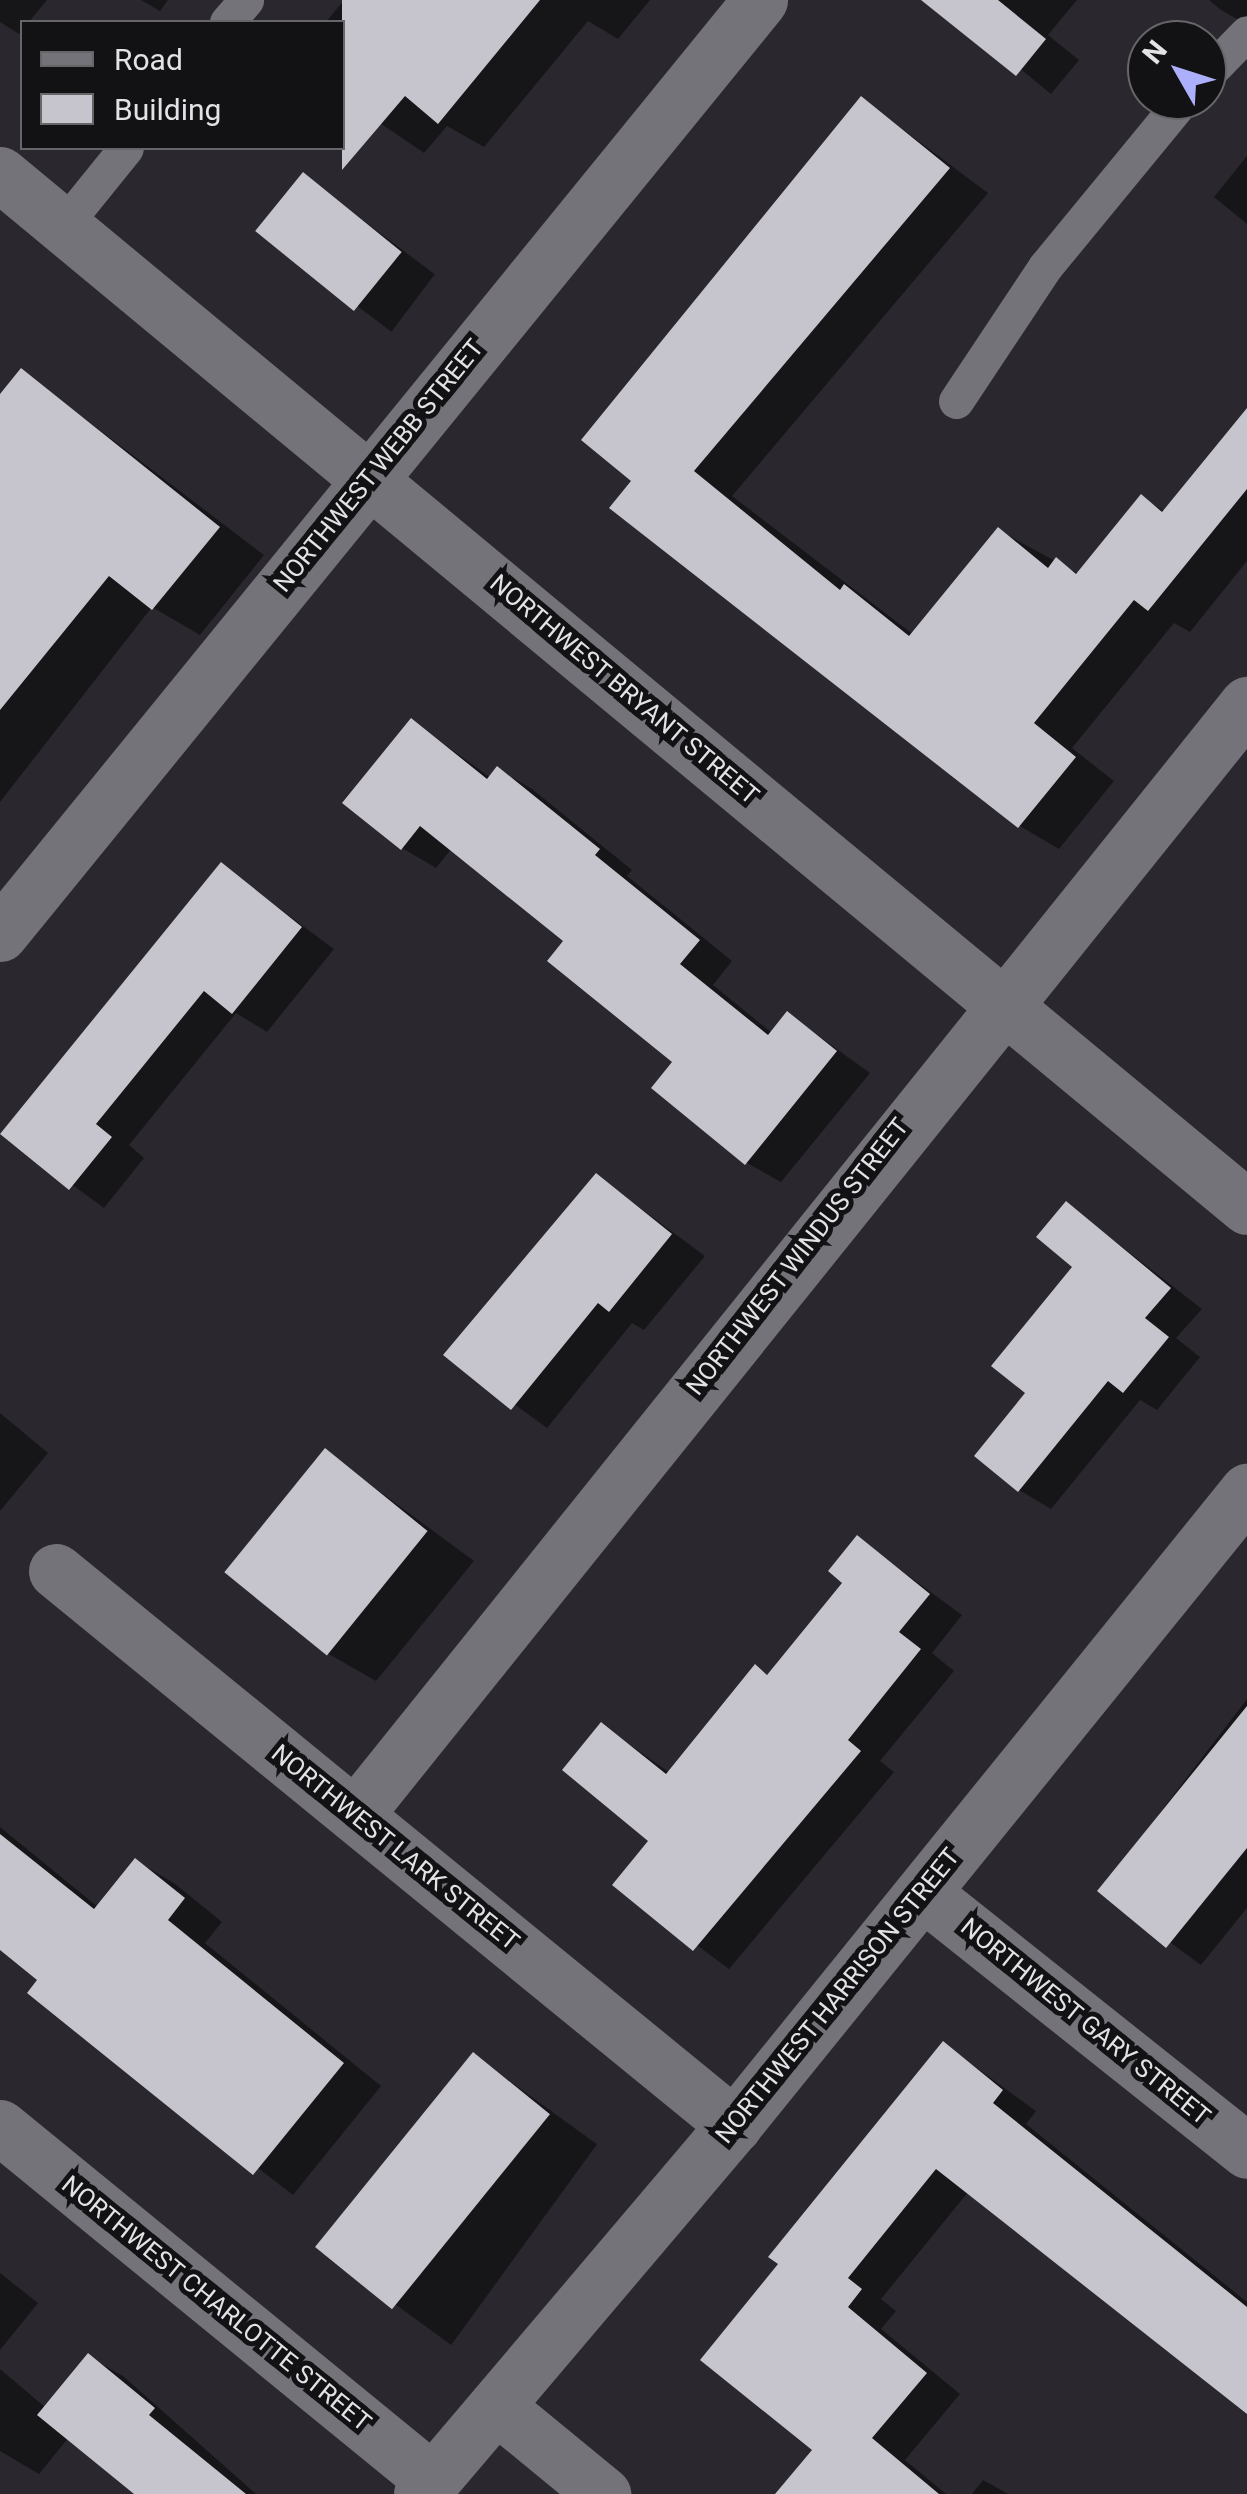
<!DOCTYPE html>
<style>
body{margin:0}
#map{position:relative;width:1247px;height:2494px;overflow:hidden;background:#2a282e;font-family:Roboto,sans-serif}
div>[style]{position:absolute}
.shadow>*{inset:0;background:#0007;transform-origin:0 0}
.building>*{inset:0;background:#c6c4cc;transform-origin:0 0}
.lane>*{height:35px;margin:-17.5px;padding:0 17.5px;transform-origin:17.5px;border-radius:17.5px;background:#75737a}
.street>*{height:55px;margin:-27.5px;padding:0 27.5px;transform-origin:27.5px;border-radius:27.5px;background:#75737a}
span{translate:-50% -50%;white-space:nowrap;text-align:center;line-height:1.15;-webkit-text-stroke:10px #121214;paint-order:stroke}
.street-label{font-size:25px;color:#e3e2e6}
.legend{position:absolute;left:20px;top:20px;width:325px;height:130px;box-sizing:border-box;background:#121214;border:2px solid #666568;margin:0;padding:12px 18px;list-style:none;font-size:30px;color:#e3e2e6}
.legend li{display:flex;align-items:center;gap:20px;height:50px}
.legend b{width:50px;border:2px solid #666568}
.north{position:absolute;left:1127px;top:20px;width:100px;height:100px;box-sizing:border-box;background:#121214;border:2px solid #666568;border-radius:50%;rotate:309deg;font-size:28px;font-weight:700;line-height:40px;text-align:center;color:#e3e2e6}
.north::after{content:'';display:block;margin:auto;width:35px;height:45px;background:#acaffb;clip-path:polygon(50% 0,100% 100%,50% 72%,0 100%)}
</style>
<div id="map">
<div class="shadow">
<i style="clip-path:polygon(0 0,47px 0,19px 34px,0 22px)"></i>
<i style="clip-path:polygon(141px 0,168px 0,160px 11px)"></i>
<i style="clip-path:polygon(344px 0,650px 0,618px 39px,588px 21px,484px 147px,447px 126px,424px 153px,342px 97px,342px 22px,326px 22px)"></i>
<i style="clip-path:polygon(937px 0,1077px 0,1048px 35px,1079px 60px,1051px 94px)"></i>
<i style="clip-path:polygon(1209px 0,1247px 0,1247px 25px,1221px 10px)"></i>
<i style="clip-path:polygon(862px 99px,988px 193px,732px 496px,914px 635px,998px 530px,1079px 574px,1141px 498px,1166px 512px,1247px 449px,1247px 561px,1190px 632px,1174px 623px,1072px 748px,1114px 781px,1059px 849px,1020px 826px,634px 481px)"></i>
<i style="clip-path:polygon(1247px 156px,1247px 224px,1214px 197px)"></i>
<i style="left:303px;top:175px;width:165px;height:72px;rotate:37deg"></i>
<i style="clip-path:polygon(22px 371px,264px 555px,200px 635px,152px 607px,0 802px,0 398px)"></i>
<i style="clip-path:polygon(412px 721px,491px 778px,498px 769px,532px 789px,632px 870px,627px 876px,732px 961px,713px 985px,772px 1033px,788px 1014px,870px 1073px,781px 1182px,747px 1163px,675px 1062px,566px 941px,452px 848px,436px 868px,402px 848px)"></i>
<i style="clip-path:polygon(222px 866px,334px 949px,267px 1032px,236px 1013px,129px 1145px,144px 1158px,104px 1208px,3px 1134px)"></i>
<i style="clip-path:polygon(597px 1176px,705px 1256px,644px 1330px,632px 1323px,547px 1428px,447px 1355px)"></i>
<i style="clip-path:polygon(1067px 1204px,1202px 1309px,1176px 1338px,1200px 1357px,1157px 1410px,1140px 1400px,1051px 1509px,1019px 1490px,1029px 1393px,1075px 1267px)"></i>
<i style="clip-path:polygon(0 1413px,48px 1453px,0 1511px)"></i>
<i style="clip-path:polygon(326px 1452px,474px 1561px,376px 1681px,327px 1653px)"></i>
<i style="clip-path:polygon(857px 1538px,962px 1615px,932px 1653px,954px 1671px,880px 1761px,894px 1772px,729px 1969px,616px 1885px,652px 1840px,602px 1725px,670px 1773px,755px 1668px,770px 1676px,845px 1582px)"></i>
<i style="clip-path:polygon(1247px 1699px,1247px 1908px,1201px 1965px,1100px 1891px)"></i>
<i style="clip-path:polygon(0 1827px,98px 1907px,136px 1861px,174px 1883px,222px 1922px,205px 1943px,381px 2086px,293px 2195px,30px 1992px,40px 1980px,0 1947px)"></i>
<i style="clip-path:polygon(944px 2044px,1036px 2111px,1026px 2124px,1247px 2302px,1247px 2408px,969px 2191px,881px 2299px,896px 2311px,881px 2329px,960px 2394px,905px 2460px,946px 2494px,809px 2494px,815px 2450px,781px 2264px)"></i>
<i style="left:474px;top:2055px;width:152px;height:248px;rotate:36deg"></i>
<i style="clip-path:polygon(0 2273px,38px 2303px,0 2350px)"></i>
<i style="clip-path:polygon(89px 2357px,123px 2376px,256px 2494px,138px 2494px,69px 2437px,39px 2474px,0 2451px,0 2369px,46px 2408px)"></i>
<i style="clip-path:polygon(983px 2480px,1008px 2494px,972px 2494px)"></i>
</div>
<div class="building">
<i style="clip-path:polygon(342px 0,540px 0,438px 124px,405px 96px,342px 170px)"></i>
<i style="clip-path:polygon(921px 0,998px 0,1046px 39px,1016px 76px)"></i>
<i style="clip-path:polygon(861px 96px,950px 168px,694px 471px,840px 590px,844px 584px,909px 636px,998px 527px,1048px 568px,1056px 557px,1076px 574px,1141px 494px,1162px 512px,1247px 408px,1247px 489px,1148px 611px,1134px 600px,1034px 723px,1076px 757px,1018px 828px,609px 508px,631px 481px,581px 440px)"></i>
<i style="left:303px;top:172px;width:127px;height:76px;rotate:39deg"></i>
<i style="clip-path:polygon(21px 368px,220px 527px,152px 610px,109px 576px,0 710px,0 394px)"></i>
<i style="clip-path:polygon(411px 718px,487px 779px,497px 766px,600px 849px,595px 855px,700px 940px,680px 964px,768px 1035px,787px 1011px,837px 1051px,745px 1165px,651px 1088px,672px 1062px,547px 961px,563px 941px,420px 826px,401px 850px,342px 803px)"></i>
<i style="clip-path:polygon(221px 862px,302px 927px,232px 1014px,204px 991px,96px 1124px,112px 1137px,69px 1190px,0 1134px)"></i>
<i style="clip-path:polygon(596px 1173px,672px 1234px,609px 1312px,598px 1303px,511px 1410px,443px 1355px)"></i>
<i style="clip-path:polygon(1066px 1201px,1171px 1288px,1145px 1318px,1169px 1337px,1123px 1393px,1108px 1381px,1018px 1492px,974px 1456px,1025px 1393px,991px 1366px,1072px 1267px,1036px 1237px)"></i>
<i style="left:325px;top:1448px;width:132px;height:160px;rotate:39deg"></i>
<i style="clip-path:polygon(857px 1535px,930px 1594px,899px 1632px,921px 1649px,848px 1740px,861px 1751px,693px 1951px,612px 1885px,648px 1841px,562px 1770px,601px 1722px,666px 1774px,755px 1664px,767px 1675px,842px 1583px,828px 1571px)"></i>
<i style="clip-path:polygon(1247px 1706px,1247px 1848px,1166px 1948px,1097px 1891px)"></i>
<i style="clip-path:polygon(0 1834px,94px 1909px,135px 1858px,185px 1898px,168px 1920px,344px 2063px,253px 2175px,27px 1993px,37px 1980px,0 1950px)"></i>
<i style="clip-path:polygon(943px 2041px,1003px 2090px,993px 2103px,1247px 2307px,1247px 2414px,936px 2169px,848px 2278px,862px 2289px,848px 2307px,927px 2373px,872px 2438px,939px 2494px,775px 2494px,812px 2450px,700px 2360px,778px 2264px,768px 2257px)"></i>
<i style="left:473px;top:2052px;width:99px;height:251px;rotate:39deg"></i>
<i style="clip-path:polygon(88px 2353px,155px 2408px,149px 2415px,246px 2494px,134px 2494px,37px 2415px)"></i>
</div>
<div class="lane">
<i style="left:227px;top:22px;width:29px;rotate:-49deg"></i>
<i style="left:1207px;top:74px;width:57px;rotate:-45.7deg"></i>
<i style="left:63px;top:226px;width:100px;rotate:-51.1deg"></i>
<i style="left:956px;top:401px;width:161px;rotate:-56.4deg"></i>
<i style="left:1045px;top:267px;width:216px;rotate:-50.6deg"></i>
</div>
<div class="street">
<i style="left:0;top:174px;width:1619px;rotate:39.64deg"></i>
<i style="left:0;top:934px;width:1204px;rotate:-50.86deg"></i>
<i style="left:56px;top:1571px;width:876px;rotate:39.25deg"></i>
<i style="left:355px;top:1815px;width:1425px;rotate:-51.24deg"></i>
<i style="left:923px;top:1893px;width:414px;rotate:38.5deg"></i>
<i style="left:0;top:2127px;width:558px;rotate:39.25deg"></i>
<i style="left:496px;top:2406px;width:139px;rotate:39.4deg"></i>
<i style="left:421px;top:2494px;width:484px;rotate:-49.7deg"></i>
<i style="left:734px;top:2125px;width:816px;rotate:-51.02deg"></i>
</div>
<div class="street-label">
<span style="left:379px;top:466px;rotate:-51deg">NORTHWEST WEBB STREET</span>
<span style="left:624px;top:690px;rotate:40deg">NORTHWEST BRYANT STREET</span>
<span style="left:798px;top:1257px;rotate:-52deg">NORTHWEST WINDUS STREET</span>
<span style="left:395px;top:1848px;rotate:39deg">NORTHWEST LARK STREET</span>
<span style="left:838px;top:1996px;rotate:-51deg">NORTHWEST HARRISON STREET</span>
<span style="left:1085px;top:2022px;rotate:39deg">NORTHWEST GARY STREET</span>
<span style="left:216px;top:2304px;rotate:39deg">NORTHWEST CHARLOTTE STREET</span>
</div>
<ul class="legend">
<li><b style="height:12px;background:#75737a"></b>Road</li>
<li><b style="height:28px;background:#c6c4cc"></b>Building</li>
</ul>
<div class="north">N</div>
</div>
